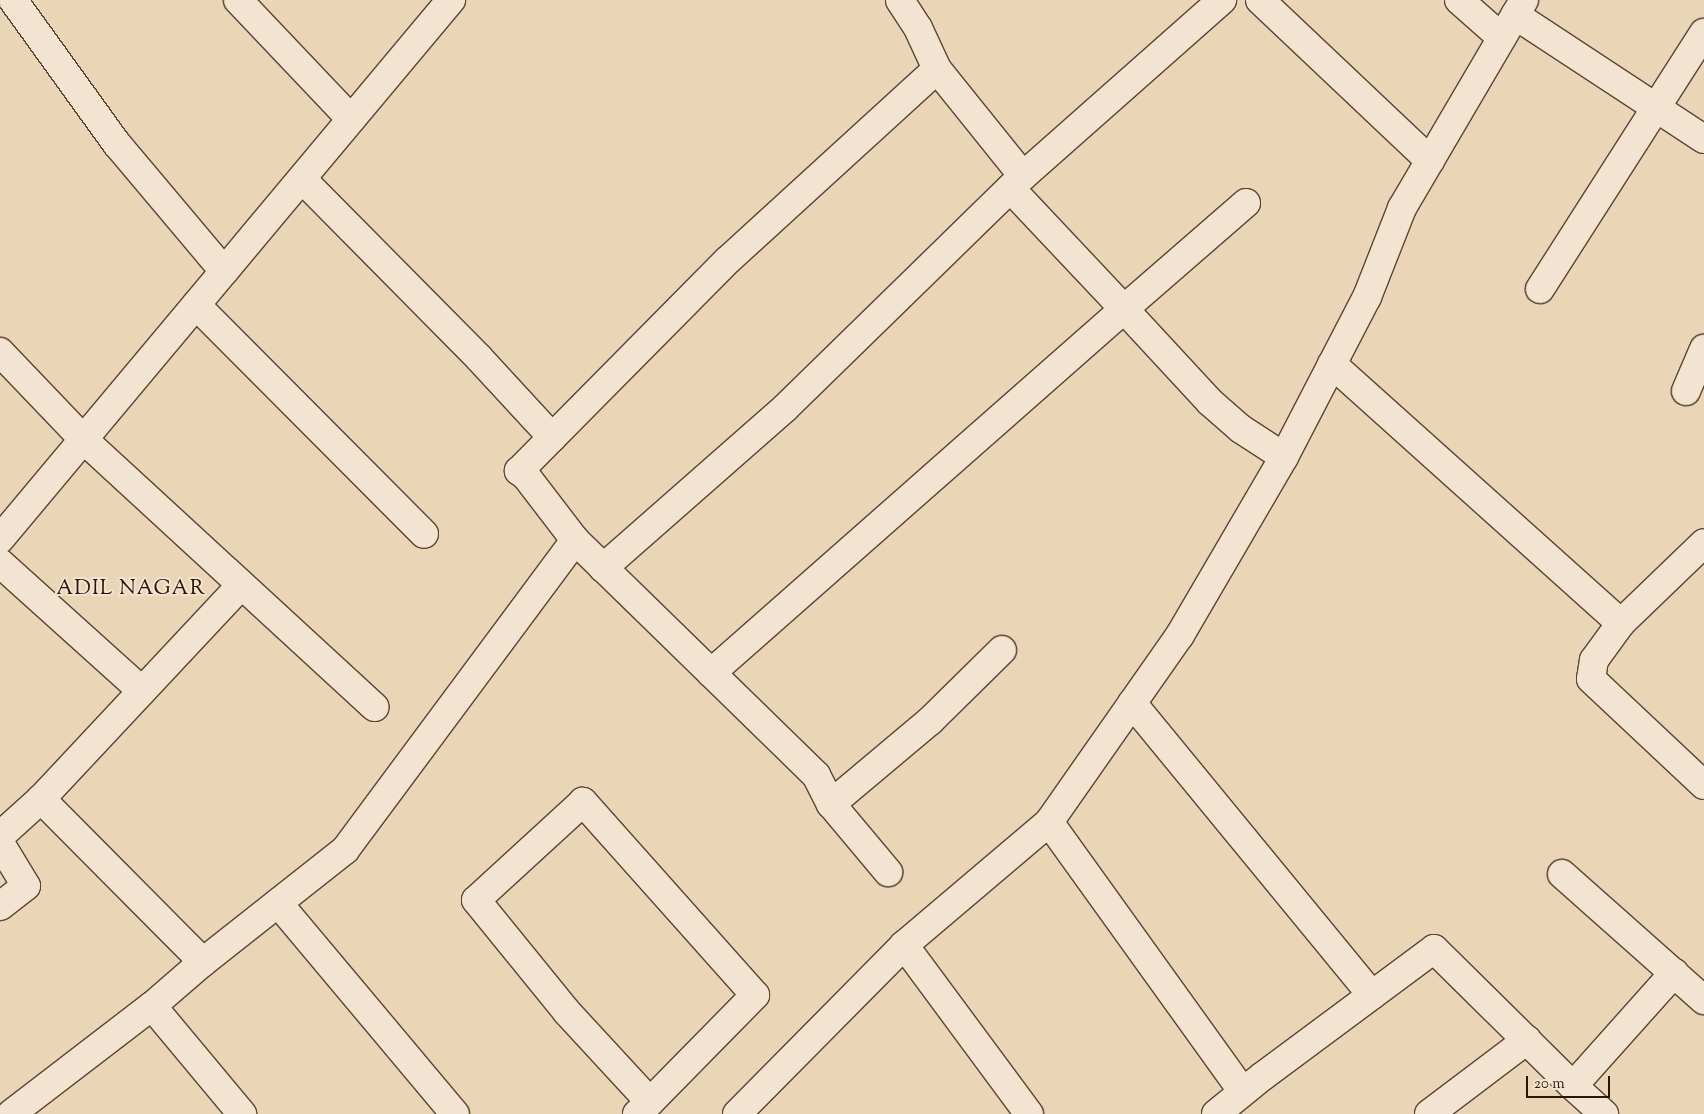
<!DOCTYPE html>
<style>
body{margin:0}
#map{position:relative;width:1704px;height:1114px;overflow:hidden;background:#ebd5b7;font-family:"Sorts Mill Goudy",serif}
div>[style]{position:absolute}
.roads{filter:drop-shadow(1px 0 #5a4534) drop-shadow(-1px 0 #5a4534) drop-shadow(0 1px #5a4534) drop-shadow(0 -1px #5a4534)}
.minor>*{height:28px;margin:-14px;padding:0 14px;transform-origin:14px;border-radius:14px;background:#f2e4d0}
span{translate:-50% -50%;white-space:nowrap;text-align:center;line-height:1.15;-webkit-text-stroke:4px #f2e4d0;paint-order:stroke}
.neighbourhood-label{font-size:21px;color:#291509;letter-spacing:1px}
.scale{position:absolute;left:1526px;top:1076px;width:84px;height:22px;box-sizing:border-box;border:2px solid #291509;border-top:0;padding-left:6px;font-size:15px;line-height:18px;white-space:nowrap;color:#291509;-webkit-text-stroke:4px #f2e4d0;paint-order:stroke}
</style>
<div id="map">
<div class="roads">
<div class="minor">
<i style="left:13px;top:0;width:178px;rotate:54.2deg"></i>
<i style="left:117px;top:144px;width:166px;rotate:49.9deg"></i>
<i style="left:238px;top:0;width:164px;rotate:46.5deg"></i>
<i style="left:1260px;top:0;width:234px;rotate:43.4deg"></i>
<i style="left:1459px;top:0;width:57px;rotate:41.5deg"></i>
<i style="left:1515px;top:15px;width:226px;rotate:33.3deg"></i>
<i style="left:1023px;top:176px;width:266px;rotate:-41.5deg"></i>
<i style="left:302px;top:179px;width:252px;rotate:45.3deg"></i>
<i style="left:479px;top:358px;width:108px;rotate:47.3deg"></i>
<i style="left:1246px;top:203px;width:162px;rotate:139deg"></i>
<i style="left:1124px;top:309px;width:127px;rotate:47.2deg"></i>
<i style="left:1210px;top:402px;width:41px;rotate:41.1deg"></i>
<i style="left:1241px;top:429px;width:51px;rotate:33.1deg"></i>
<i style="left:1540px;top:289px;width:304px;rotate:-57.4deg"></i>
<i style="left:196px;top:305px;width:323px;rotate:45.1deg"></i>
<i style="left:0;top:352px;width:120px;rotate:46.3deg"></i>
<i style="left:83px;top:439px;width:396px;rotate:42.6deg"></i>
<i style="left:1332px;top:364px;width:388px;rotate:41.9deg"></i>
<i style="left:1621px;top:623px;width:115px;rotate:-43.9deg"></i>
<i style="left:1686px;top:391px;width:46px;rotate:-66.8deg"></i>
<i style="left:0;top:539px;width:703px;rotate:-50.08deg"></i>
<i style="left:575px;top:540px;width:81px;rotate:-127.4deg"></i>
<i style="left:526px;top:476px;width:9px;rotate:-144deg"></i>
<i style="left:519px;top:471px;width:297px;rotate:-45.3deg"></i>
<i style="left:728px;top:260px;width:283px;rotate:-42.4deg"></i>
<i style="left:0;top:563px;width:191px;rotate:42deg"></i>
<i style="left:603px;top:568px;width:242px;rotate:-41.3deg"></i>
<i style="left:785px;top:408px;width:332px;rotate:-44.3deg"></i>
<i style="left:1023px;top:176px;width:137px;rotate:-128.8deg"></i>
<i style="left:937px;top:69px;width:45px;rotate:-114.9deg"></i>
<i style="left:918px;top:28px;width:33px;rotate:-123deg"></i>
<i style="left:1621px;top:623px;width:46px;rotate:126.1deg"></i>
<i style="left:1594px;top:660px;width:19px;rotate:99deg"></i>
<i style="left:1591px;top:679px;width:155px;rotate:43.2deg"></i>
<i style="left:711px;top:673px;width:551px;rotate:-41.39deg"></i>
<i style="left:1124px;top:309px;width:166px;rotate:-133.3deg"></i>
<i style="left:1132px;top:703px;width:378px;rotate:50.6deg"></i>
<i style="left:831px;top:804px;width:129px;rotate:-40deg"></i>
<i style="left:930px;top:721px;width:101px;rotate:-44.6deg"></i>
<i style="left:1049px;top:822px;width:332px;rotate:54.3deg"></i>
<i style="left:0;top:836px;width:55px;rotate:-42.1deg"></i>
<i style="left:0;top:843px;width:50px;rotate:58.8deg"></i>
<i style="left:26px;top:886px;width:33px;rotate:142deg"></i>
<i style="left:1562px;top:874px;width:190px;rotate:41.6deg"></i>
<i style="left:278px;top:903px;width:275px;rotate:50deg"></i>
<i style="left:904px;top:945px;width:210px;rotate:53.5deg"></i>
<i style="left:203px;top:962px;width:230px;rotate:-134.8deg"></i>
<i style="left:41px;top:799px;width:293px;rotate:-46.9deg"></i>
<i style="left:152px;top:1006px;width:141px;rotate:50.2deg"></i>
<i style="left:1573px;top:1086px;width:42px;rotate:42.1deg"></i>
<i style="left:11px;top:1114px;width:178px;rotate:-37.5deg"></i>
<i style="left:152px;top:1006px;width:67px;rotate:-40.8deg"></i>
<i style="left:203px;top:962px;width:181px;rotate:-38.3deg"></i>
<i style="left:345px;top:850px;width:386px;rotate:-53.4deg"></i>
<i style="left:575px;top:540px;width:337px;rotate:44.3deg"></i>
<i style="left:816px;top:775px;width:33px;rotate:63deg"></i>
<i style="left:831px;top:804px;width:89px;rotate:50deg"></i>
<i style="left:637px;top:1114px;width:18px;rotate:-43deg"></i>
<i style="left:650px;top:1102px;width:150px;rotate:-45.5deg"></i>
<i style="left:755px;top:995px;width:259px;rotate:-131.7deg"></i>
<i style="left:583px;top:802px;width:145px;rotate:137.5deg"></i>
<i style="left:476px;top:900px;width:144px;rotate:50.9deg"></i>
<i style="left:567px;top:1012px;width:122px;rotate:47.3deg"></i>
<i style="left:737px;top:1114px;width:238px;rotate:-45.3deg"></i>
<i style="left:904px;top:945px;width:190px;rotate:-40.3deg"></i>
<i style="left:1049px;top:822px;width:228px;rotate:-55deg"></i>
<i style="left:1180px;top:635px;width:206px;rotate:-59.7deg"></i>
<i style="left:1284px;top:457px;width:180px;rotate:-62.6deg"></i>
<i style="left:1367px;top:297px;width:96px;rotate:-68.5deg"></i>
<i style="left:1402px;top:208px;width:241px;rotate:-59.6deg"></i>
<i style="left:1216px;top:1114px;width:60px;rotate:-39deg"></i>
<i style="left:1263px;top:1076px;width:213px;rotate:-36.6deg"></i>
<i style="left:1434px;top:949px;width:195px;rotate:44.6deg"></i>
<i style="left:1573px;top:1086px;width:152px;rotate:-48.2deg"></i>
<i style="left:1429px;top:1114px;width:123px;rotate:-37.1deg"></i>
</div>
</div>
<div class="neighbourhood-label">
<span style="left:131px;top:589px">ADIL NAGAR</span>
</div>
<div class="scale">20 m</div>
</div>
